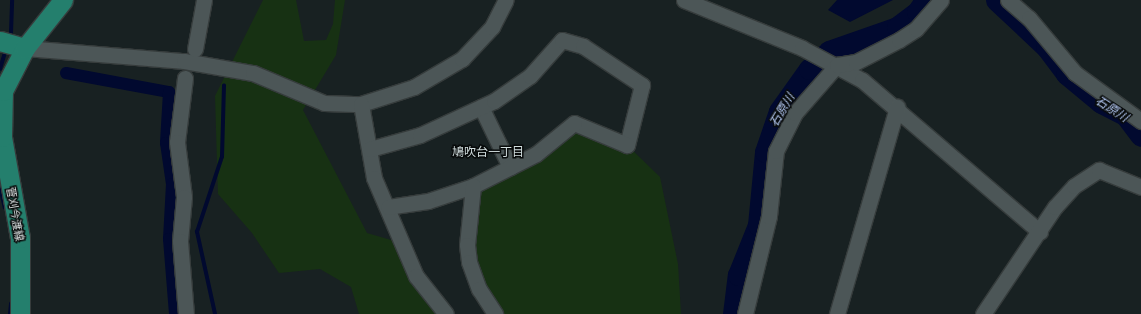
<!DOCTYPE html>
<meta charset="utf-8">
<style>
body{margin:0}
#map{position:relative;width:1141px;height:314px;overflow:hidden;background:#182122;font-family:"Golos Text","Noto Sans JP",sans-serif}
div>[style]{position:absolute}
.green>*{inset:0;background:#173113}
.water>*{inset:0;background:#01092f}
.stream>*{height:3.5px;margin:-1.75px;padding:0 1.75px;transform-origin:1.75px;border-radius:1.75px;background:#01092f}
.canal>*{height:12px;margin:-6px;padding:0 6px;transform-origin:6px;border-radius:6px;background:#01092f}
.river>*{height:21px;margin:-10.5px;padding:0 10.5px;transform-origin:10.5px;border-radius:10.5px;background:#01092f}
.roads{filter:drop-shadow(1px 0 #363c3c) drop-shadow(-1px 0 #363c3c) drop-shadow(0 1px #363c3c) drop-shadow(0 -1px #363c3c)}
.minor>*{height:15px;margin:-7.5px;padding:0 7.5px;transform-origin:7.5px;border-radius:7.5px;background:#4c5657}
.major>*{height:19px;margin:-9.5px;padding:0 9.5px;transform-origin:9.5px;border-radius:9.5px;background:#247f6d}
span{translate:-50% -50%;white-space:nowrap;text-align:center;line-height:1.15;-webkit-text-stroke:3px #070a0a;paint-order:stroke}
.street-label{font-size:11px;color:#e6ebec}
.water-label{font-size:12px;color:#b5caf5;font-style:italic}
.neighbourhood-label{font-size:12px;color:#d1ddde}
</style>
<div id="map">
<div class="green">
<i style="clip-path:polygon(263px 0,296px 0,304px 41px,326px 40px,333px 24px,335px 0,345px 0,336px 55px,303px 110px,367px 233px,398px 242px,444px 314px,359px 314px,351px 287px,320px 269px,279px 273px,252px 233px,218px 194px,215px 96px)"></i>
<i style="clip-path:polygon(574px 123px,627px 145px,660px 177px,678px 264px,681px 314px,496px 314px,469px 262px,473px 186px)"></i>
</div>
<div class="water">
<i style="clip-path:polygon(837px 0,893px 0,850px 22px,828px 10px)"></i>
</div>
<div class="stream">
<i style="left:11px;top:33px;width:33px;rotate:-88deg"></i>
<i style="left:0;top:69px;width:17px;rotate:-73deg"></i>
<i style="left:0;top:185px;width:23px;rotate:77deg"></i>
<i style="left:10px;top:314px;width:10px;rotate:-84deg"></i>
<i style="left:215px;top:314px;width:84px;rotate:-102.4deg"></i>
<i style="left:197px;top:232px;width:79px;rotate:-71.6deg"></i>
<i style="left:222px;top:157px;width:71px;rotate:-88.4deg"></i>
</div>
<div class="canal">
<i style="left:66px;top:73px;width:105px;rotate:10.5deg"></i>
<i style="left:169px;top:92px;width:51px;rotate:93.4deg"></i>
<i style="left:166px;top:143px;width:41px;rotate:81.7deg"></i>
<i style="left:172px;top:184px;width:55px;rotate:93.1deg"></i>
<i style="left:169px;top:239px;width:75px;rotate:85.4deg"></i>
</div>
<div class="river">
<i style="left:996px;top:0;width:69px;rotate:43.2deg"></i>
<i style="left:1046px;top:47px;width:34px;rotate:53deg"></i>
<i style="left:1066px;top:74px;width:45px;rotate:39.6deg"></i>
<i style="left:1101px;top:103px;width:27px;rotate:27deg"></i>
<i style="left:1125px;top:115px;width:26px;rotate:53deg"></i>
<i style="left:733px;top:314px;width:39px;rotate:-83deg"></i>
<i style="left:738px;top:275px;width:54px;rotate:-68.2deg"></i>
<i style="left:758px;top:225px;width:73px;rotate:-84.5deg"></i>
<i style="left:765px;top:152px;width:43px;rotate:-71.1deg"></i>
<i style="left:779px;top:111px;width:52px;rotate:-54.5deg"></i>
<i style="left:809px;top:69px;width:27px;rotate:-42deg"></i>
<i style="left:829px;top:51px;width:72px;rotate:-19.4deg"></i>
<i style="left:897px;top:27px;width:25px;rotate:-37deg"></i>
<i style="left:917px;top:12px;width:14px;rotate:-56deg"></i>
</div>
<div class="roads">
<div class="minor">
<i style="left:684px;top:0;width:127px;rotate:22.1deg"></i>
<i style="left:802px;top:48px;width:68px;rotate:28.1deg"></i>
<i style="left:862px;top:80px;width:234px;rotate:40.5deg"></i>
<i style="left:1008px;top:0;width:28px;rotate:41deg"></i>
<i style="left:1029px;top:18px;width:72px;rotate:50.1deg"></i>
<i style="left:1075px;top:73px;width:82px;rotate:36deg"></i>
<i style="left:25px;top:48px;width:160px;rotate:4.7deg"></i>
<i style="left:184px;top:61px;width:70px;rotate:9.9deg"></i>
<i style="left:253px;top:73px;width:77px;rotate:22.9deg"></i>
<i style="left:324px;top:103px;width:37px;rotate:2deg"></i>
<i style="left:361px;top:104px;width:56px;rotate:-17.8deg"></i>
<i style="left:414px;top:87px;width:56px;rotate:-30.3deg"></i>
<i style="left:462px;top:59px;width:44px;rotate:-46.8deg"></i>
<i style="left:492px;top:27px;width:30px;rotate:-63deg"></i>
<i style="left:195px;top:49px;width:50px;rotate:-79.6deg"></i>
<i style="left:185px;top:78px;width:64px;rotate:97.1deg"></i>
<i style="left:177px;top:142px;width:55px;rotate:82.7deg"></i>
<i style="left:184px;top:197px;width:44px;rotate:95.2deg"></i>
<i style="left:180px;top:241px;width:73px;rotate:85.3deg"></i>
<i style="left:361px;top:104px;width:75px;rotate:80deg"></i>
<i style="left:374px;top:178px;width:107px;rotate:66.8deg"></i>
<i style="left:416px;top:276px;width:48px;rotate:51.7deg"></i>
<i style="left:481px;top:107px;width:67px;rotate:64.2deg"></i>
<i style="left:370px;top:149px;width:52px;rotate:-15.6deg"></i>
<i style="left:420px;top:135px;width:81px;rotate:-24.7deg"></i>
<i style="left:494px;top:101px;width:44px;rotate:-34.8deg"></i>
<i style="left:530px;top:76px;width:48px;rotate:-48.4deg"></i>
<i style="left:562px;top:40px;width:22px;rotate:16deg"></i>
<i style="left:583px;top:46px;width:71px;rotate:33.5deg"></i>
<i style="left:642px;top:85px;width:62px;rotate:104deg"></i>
<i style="left:627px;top:145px;width:57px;rotate:-157.5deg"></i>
<i style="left:574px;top:123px;width:49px;rotate:140.8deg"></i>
<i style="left:536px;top:154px;width:71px;rotate:153.1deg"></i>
<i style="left:473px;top:186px;width:47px;rotate:161.6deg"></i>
<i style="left:428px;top:201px;width:40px;rotate:171.5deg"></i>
<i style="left:473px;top:186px;width:59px;rotate:95.8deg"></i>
<i style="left:467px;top:245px;width:17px;rotate:83deg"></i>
<i style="left:469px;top:262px;width:29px;rotate:70deg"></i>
<i style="left:479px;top:289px;width:30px;rotate:57deg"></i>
<i style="left:745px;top:314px;width:101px;rotate:-76.2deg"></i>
<i style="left:769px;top:216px;width:65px;rotate:-83.9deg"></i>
<i style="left:776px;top:151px;width:42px;rotate:-63.4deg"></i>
<i style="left:795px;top:113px;width:64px;rotate:-48.8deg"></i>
<i style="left:837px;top:65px;width:19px;rotate:-9deg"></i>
<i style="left:856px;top:62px;width:48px;rotate:-27.1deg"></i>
<i style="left:899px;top:40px;width:20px;rotate:-33deg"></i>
<i style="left:916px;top:29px;width:38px;rotate:-49deg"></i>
<i style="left:837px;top:314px;width:216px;rotate:-73.8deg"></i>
<i style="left:983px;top:314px;width:129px;rotate:-56.1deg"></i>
<i style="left:1055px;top:207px;width:28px;rotate:-48deg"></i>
<i style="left:1074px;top:186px;width:30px;rotate:-33deg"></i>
<i style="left:1099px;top:170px;width:45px;rotate:22deg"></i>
</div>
<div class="major">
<i style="left:0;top:41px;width:26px;rotate:16deg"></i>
<i style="left:20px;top:314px;width:76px;rotate:-90deg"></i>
<i style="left:20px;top:238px;width:103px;rotate:-100.1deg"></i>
<i style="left:2px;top:137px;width:46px;rotate:-88.8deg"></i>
<i style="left:3px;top:91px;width:48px;rotate:-62.9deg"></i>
<i style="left:25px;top:48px;width:61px;rotate:-51.6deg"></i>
</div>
</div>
<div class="street-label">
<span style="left:15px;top:214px;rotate:80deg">菅刈今渡線</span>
</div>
<div class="water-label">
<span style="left:1112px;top:109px;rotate:33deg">石原川</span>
<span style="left:782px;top:110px;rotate:-59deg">石原川</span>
</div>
<div class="neighbourhood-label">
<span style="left:488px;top:152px">鳩吹台一丁目</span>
</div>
</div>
